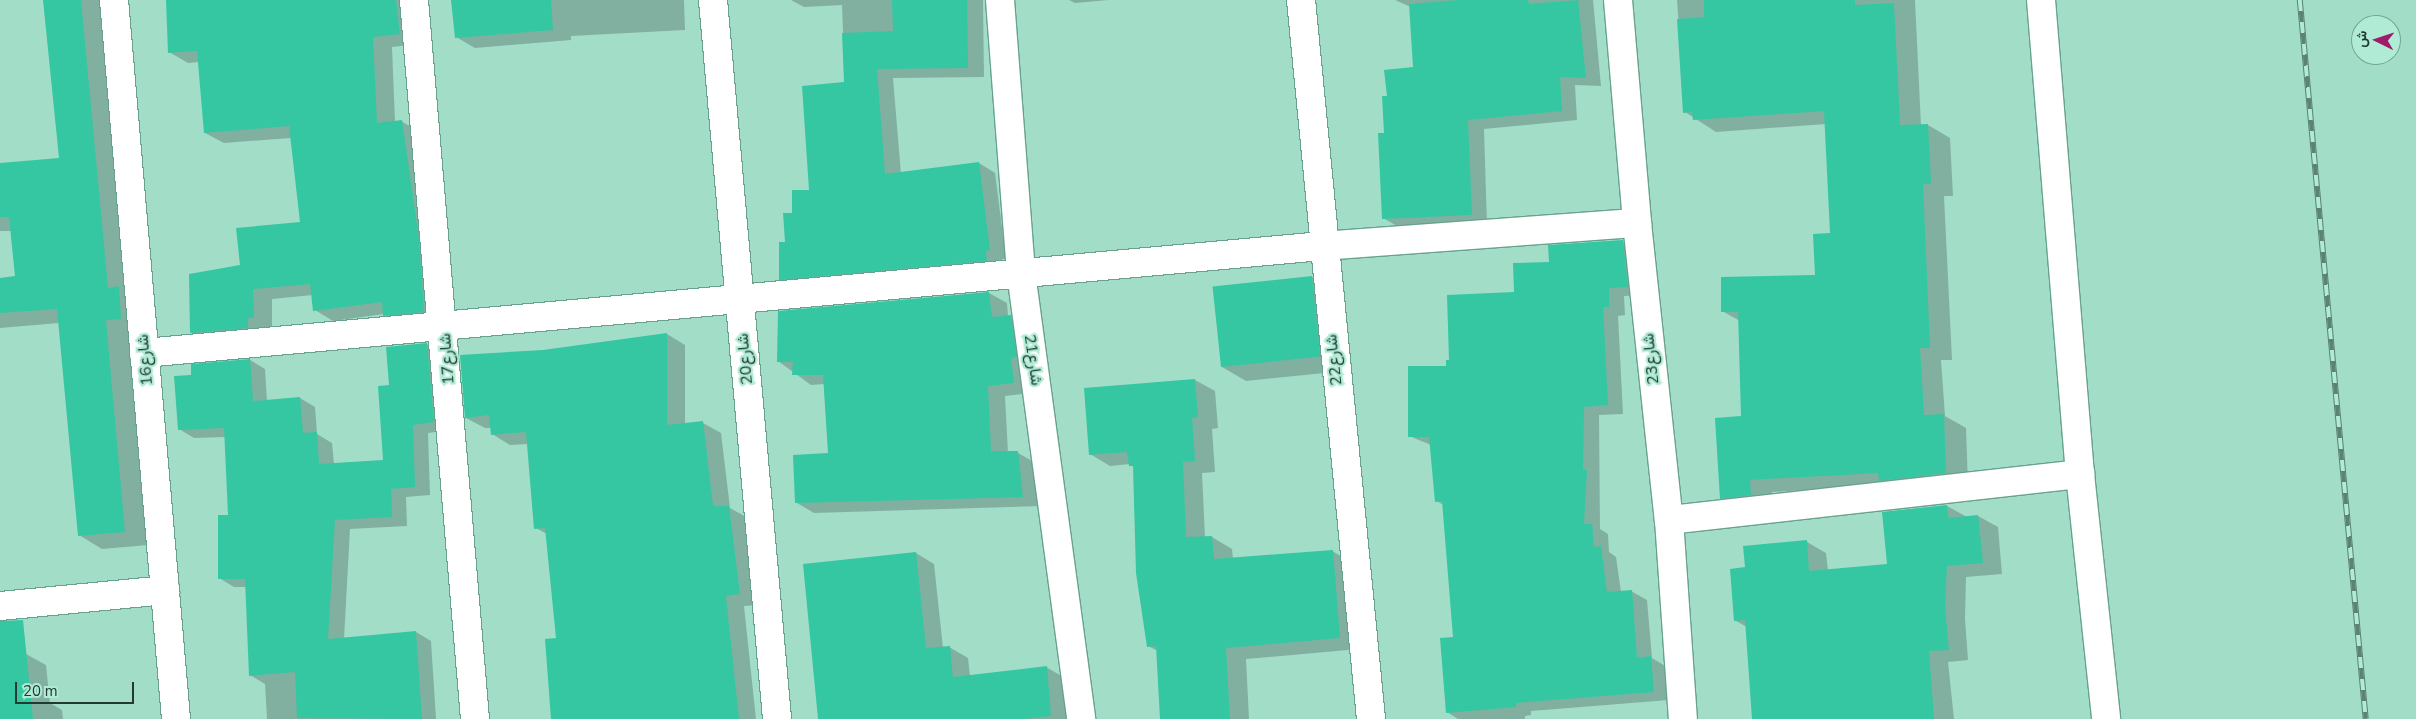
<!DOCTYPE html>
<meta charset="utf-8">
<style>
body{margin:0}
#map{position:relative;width:2416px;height:719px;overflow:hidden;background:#a2ddc8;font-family:"Nunito Sans",Vazirmatn,sans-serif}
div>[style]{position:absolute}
.shadow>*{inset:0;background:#0003}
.building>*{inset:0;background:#35c7a1;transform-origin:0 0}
.roads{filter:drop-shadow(1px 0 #68a28e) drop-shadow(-1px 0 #68a28e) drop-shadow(0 1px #68a28e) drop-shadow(0 -1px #68a28e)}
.street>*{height:28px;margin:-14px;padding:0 14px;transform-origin:14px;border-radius:14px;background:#fff}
.rail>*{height:5.5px;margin-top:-2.75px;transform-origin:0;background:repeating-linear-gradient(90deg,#afebd5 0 11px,#5b8375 0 22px);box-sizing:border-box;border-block:1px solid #5b8375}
span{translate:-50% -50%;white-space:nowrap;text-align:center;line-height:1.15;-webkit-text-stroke:4.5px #afebd5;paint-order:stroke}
.street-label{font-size:16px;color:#223a32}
.north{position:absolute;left:2351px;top:15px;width:50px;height:50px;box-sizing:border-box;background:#afebd5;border:1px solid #77a494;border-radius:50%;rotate:274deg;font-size:14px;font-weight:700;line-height:20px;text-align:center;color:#223a32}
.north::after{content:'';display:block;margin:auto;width:18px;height:22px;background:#a01b69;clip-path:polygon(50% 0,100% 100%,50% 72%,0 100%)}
.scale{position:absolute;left:15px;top:682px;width:119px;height:22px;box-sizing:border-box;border:2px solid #223a32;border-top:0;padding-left:6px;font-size:15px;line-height:18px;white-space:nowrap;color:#223a32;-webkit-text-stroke:4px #afebd5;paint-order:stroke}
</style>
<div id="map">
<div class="shadow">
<i style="clip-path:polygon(45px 0,103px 0,144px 332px,129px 333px,148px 545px,102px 549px,79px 535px,59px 323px,0 328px,0 279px,16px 278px,11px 231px,0 231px,0 164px,60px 159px)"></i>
<i style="clip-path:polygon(168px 0,413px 0,418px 44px,392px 47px,395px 122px,401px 121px,420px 132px,443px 322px,403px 326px,384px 314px,333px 321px,315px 310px,313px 295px,272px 299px,272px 328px,266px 328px,267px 338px,210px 343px,191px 332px,241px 266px,301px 223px,291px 138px,224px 143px,205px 133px,199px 62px,188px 63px,169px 52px)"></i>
<i style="clip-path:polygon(480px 0,684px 0,685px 30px,571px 36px,571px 40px,475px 48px,456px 37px)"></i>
<i style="clip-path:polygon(791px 0,983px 0,984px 77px,893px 78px,901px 174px,979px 163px,995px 173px,1006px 259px,1002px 259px,1002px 270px,796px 288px,780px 279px,793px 214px,810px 191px,845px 84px,842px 5px,804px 7px)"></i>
<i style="clip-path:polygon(1069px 0,1109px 0,1075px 3px)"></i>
<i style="clip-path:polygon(1395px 0,1602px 0,1593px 0,1601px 86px,1575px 85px,1577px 120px,1484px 129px,1487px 224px,1399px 227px,1383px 218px,1389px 97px,1414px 68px,1411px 7px)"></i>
<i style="clip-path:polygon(1677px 0,1915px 0,1921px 126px,1928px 125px,1950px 138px,1953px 196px,1944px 196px,1952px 360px,1941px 360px,1945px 416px,1966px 428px,1968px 485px,1889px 485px,1772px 492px,1773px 507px,1743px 511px,1721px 498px,1743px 418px,1740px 321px,1722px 311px,1816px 276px,1831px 235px,1826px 124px,1716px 132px,1685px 112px)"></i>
<i style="clip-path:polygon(1623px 242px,1639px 251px,1643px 295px,1624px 296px,1625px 315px,1618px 316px,1623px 414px,1599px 415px,1600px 529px,1608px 534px,1609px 552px,1616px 557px,1621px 592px,1631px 591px,1647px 600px,1652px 658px,1667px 667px,1669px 700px,1531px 711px,1531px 715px,1525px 716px,1525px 719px,1458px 719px,1447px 712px,1454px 638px,1444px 505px,1436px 501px,1431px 445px,1409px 436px,1451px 362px,1515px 294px,1550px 263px)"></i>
<i style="clip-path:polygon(1312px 277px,1336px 291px,1344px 371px,1246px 381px,1222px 367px)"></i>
<i style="clip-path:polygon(989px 293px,1007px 303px,1008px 316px,1028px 326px,1031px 393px,1005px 396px,1008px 453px,1018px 453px,1036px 463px,1041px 506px,814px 513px,797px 503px,829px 454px,824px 384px,811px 385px,778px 361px)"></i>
<i style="clip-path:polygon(667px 334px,685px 345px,685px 424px,703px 423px,721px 433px,730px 508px,748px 518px,758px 605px,744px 606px,756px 719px,552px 719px,558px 639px,547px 534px,536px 528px,528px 444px,510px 445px,492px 434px,491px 428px,485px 428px,466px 418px,543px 351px)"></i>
<i style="clip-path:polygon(426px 344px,442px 353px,449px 430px,428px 433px,430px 495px,406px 497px,407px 526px,350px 529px,344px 639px,416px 632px,431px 641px,436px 719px,267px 719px,265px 684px,250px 675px,247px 587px,234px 587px,219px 578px,230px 516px,226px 437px,194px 438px,179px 429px,192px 376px,250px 360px,265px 369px,267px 401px,300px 398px,315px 407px,317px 434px,332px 443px,334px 464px,384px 462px,390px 386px)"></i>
<i style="clip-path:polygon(1195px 380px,1215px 391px,1218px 428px,1212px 429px,1215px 472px,1202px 473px,1205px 538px,1212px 537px,1232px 549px,1233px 559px,1332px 551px,1353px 563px,1359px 649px,1246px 659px,1249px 719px,1161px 719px,1158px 651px,1148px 646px,1135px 468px,1130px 464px,1110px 466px,1090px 454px)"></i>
<i style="clip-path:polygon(1947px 506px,1967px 517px,1978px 516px,1998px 527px,2002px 574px,1966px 577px,1965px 619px,1968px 660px,1948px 662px,1954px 719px,1754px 719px,1747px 627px,1736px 621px,1746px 568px,1807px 542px,1826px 553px,1828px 571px,1889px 566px)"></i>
<i style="clip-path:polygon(916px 553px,934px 564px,943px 648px,949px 647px,968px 658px,970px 676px,1046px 667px,1065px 678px,1075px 719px,820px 719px)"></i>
<i style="clip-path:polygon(26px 654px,46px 665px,50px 703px,62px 710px,63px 719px,0 719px,0 656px)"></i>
</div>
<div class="building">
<i style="clip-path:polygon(43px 0,81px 0,108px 288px,119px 286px,121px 319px,106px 320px,125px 532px,78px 536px,57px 309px,0 313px,0 278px,15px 276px,9px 217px,0 217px,0 163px,59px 158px)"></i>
<i style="clip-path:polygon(166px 0,396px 0,400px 34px,373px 37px,377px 123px,402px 120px,419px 239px,424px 312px,383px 316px,382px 302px,313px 311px,310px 284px,253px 289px,254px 318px,248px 318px,248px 328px,190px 333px,189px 274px,240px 265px,236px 228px,300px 222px,289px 126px,204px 133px,197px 51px,168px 53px)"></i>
<i style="clip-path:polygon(451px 0,551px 0,553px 30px,455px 38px)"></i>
<i style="clip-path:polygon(892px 0,967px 0,968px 68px,877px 69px,885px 174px,979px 162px,990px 250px,986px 251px,987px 261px,779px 280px,779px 242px,785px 242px,783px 213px,792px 213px,792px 190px,809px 190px,802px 86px,844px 82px,842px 33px,893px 31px)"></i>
<i style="clip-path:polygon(1458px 0,1528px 0,1529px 4px,1578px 0,1586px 78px,1560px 77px,1562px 111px,1468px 120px,1472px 215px,1382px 219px,1378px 133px,1384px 133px,1382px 96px,1387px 96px,1384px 70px,1413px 67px,1409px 4px)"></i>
<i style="clip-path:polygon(1704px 0,1855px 0,1855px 5px,1894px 3px,1900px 125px,1928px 124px,1931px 184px,1923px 184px,1930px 348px,1920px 348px,1924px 415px,1944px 414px,1946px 473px,1879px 481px,1878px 473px,1750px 480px,1751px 495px,1720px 499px,1715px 418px,1741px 416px,1738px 312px,1721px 312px,1721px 277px,1815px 275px,1813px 234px,1830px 233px,1824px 111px,1693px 120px,1692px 112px,1683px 113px,1677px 19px,1704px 17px)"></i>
<i style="clip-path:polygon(1623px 240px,1628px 287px,1609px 288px,1609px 307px,1603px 307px,1608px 405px,1584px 407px,1583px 470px,1587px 470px,1584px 524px,1592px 524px,1594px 547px,1601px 546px,1607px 592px,1632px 590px,1637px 658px,1651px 656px,1654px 692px,1516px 703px,1516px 707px,1446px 713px,1440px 638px,1453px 637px,1442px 501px,1435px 502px,1429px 437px,1408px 437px,1408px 366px,1446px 366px,1446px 360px,1449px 360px,1447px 295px,1514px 292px,1513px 263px,1549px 262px,1548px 245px)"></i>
<i style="left:1312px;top:276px;width:81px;height:100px;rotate:84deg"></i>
<i style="clip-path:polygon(989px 292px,992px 317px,1011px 315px,1017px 357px,1011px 358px,1014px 383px,988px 386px,991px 451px,1018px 451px,1023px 497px,795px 503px,793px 455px,828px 453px,823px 375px,792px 375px,793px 362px,777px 362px,778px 311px)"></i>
<i style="clip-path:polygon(667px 333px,667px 425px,703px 421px,713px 506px,729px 506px,740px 594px,726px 596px,739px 719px,551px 719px,545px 639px,556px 638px,545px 528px,534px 529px,526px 432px,491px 435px,489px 415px,465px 418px,460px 355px,543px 350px)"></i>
<i style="clip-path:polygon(427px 343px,434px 422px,413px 425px,415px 487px,391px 489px,392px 517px,335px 520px,328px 639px,416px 631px,422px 719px,297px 718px,295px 672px,249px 676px,245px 579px,218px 579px,218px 515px,228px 515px,224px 428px,178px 430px,174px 376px,191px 375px,191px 364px,250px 359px,253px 401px,300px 397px,303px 433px,317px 432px,319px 464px,383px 460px,378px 386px,389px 385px,386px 347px)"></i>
<i style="clip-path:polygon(1195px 379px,1198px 417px,1192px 418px,1195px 461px,1183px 462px,1186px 537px,1212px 536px,1214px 559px,1333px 550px,1340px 638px,1226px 648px,1230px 719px,1160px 719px,1156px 646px,1147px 647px,1136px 573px,1133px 466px,1129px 466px,1127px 452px,1089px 455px,1084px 388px)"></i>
<i style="clip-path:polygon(1947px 505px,1948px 518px,1978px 515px,1983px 563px,1947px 566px,1945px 607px,1949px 650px,1929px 651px,1934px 719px,1752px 719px,1745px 620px,1734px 621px,1730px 569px,1745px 567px,1743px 546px,1807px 540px,1809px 571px,1887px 564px,1882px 512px)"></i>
<i style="clip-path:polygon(916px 552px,926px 648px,950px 646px,953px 677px,1047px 666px,1051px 716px,1024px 719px,818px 719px,803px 564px)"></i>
<i style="clip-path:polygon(23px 620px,33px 719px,0 719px,0 621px)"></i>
</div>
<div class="roads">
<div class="street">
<i style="left:114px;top:0;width:722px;rotate:85.07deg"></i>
<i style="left:414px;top:0;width:722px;rotate:85.15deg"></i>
<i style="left:713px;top:0;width:722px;rotate:84.91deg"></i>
<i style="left:1000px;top:0;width:274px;rotate:85.6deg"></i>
<i style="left:1021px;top:273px;width:450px;rotate:82.3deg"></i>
<i style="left:1301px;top:0;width:722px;rotate:84.44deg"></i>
<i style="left:1618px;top:0;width:224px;rotate:85.1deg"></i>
<i style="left:1637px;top:223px;width:299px;rotate:83.9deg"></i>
<i style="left:1669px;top:520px;width:199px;rotate:86deg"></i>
<i style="left:2041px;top:0;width:476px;rotate:85.3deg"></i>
<i style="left:2080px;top:474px;width:246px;rotate:83.9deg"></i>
<i style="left:144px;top:353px;width:1183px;rotate:-5.19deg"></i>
<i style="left:1322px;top:246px;width:316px;rotate:-4.2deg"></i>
<i style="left:1669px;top:520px;width:414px;rotate:-6.4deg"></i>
<i style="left:0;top:606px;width:166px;rotate:-5.5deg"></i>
</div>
</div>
<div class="rail">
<i style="left:2300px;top:0;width:722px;rotate:84.76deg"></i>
</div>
<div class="street-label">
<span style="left:447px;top:359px;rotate:-94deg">شارع17</span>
<span style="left:745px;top:359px;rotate:-95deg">شارع20</span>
<span style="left:1651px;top:359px;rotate:-96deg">شارع23</span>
<span style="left:145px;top:360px;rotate:-95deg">شارع16</span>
<span style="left:1033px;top:360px;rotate:82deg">شارع21</span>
<span style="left:1334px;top:360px;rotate:-96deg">شارع22</span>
</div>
<div class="north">ش</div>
<div class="scale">20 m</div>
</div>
